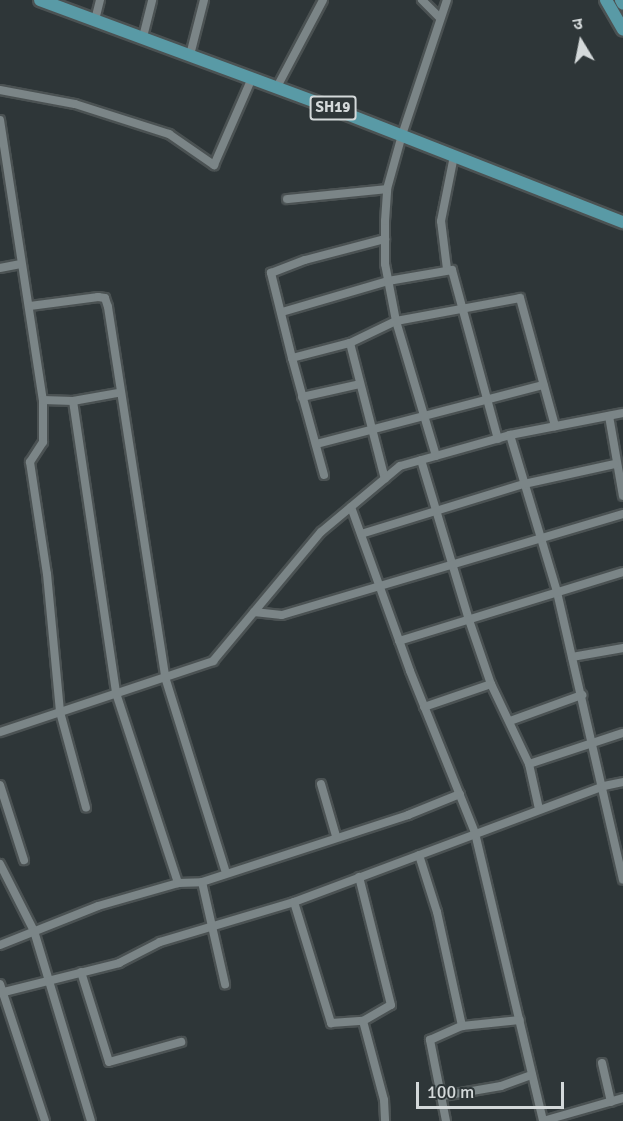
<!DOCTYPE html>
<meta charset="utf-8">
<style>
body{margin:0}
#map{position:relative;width:623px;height:1121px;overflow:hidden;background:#2e3638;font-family:Signika,"Noto Sans Devanagari",sans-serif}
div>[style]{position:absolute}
.roads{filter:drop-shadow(2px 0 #4b5253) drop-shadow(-2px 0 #4b5253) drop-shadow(0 2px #4b5253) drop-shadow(0 -2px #4b5253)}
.minor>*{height:8px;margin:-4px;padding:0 4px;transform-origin:4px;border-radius:4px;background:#7b8587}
.primary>*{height:12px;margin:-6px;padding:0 6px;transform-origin:6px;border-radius:6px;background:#599aa6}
span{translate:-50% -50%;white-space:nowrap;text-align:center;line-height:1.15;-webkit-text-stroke:4.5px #2e3638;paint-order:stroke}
.shield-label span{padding:2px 4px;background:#2e3638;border:2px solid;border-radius:4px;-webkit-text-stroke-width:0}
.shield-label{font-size:15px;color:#d4d9da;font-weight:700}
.north{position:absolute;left:551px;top:12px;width:60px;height:60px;-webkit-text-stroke:4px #2e3638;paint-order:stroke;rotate:350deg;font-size:16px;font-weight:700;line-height:24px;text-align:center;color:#d4d9da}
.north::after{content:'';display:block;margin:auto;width:21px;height:27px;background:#d4d9da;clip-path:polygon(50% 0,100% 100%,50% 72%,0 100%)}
.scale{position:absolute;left:416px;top:1082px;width:148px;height:27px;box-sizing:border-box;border:3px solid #d4d9da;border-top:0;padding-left:8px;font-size:18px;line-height:21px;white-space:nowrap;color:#d4d9da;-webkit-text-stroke:4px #2e3638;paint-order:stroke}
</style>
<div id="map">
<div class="roads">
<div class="minor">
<i style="left:422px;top:0;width:25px;rotate:45deg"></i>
<i style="left:95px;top:20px;width:21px;rotate:-76deg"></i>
<i style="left:143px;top:37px;width:38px;rotate:-76deg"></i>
<i style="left:190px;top:55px;width:57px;rotate:-75.7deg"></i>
<i style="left:277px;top:87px;width:98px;rotate:-62.1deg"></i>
<i style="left:0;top:90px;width:76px;rotate:10.6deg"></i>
<i style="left:75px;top:104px;width:99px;rotate:17.7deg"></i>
<i style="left:169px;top:134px;width:55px;rotate:34.6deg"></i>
<i style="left:214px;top:165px;width:95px;rotate:-66.4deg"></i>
<i style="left:0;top:120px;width:283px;rotate:81.3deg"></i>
<i style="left:43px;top:400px;width:42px;rotate:90deg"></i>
<i style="left:43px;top:442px;width:24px;rotate:123deg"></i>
<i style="left:30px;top:462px;width:113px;rotate:81.4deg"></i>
<i style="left:47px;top:574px;width:139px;rotate:84.6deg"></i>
<i style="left:60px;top:712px;width:99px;rotate:74.8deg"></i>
<i style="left:287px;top:199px;width:100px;rotate:-5.7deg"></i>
<i style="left:0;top:268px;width:21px;rotate:-11deg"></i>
<i style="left:447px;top:269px;width:48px;rotate:-97.1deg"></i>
<i style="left:441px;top:221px;width:66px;rotate:-78.7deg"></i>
<i style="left:30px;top:306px;width:69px;rotate:-7.5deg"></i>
<i style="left:98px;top:297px;width:7px;rotate:8deg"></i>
<i style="left:105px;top:298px;width:9px;rotate:72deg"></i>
<i style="left:108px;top:307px;width:374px;rotate:81.2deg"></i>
<i style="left:165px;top:677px;width:205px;rotate:72.7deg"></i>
<i style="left:282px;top:312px;width:110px;rotate:-16.3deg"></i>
<i style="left:388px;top:281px;width:65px;rotate:-9.8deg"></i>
<i style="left:452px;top:270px;width:175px;rotate:74.8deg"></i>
<i style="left:350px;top:343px;width:140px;rotate:75.6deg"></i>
<i style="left:292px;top:358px;width:88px;rotate:-103.9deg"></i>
<i style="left:271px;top:273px;width:36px;rotate:-21deg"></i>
<i style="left:305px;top:260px;width:83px;rotate:-14.7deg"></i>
<i style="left:302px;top:397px;width:59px;rotate:-12.6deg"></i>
<i style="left:43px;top:400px;width:30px;rotate:2deg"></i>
<i style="left:73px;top:401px;width:46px;rotate:-10.1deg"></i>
<i style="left:73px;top:401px;width:295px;rotate:81.6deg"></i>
<i style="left:116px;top:693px;width:200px;rotate:71.9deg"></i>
<i style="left:609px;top:416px;width:81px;rotate:80.1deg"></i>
<i style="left:510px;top:435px;width:164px;rotate:73.3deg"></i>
<i style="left:557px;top:592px;width:295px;rotate:77.1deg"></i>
<i style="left:316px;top:444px;width:235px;rotate:-14.6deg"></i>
<i style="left:436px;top:456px;width:141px;rotate:-106.5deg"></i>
<i style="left:396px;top:321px;width:58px;rotate:-100.9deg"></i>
<i style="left:385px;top:264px;width:43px;rotate:-90deg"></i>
<i style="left:385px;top:221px;width:32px;rotate:-86deg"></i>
<i style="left:387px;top:189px;width:56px;rotate:-74.5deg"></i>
<i style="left:402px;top:135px;width:142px;rotate:-71.6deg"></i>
<i style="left:421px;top:460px;width:164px;rotate:73.3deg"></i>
<i style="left:468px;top:617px;width:71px;rotate:71.1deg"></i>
<i style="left:491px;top:684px;width:89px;rotate:64.6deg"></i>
<i style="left:529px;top:764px;width:46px;rotate:77.5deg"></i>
<i style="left:324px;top:475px;width:121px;rotate:-105.3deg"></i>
<i style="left:292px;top:358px;width:60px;rotate:-14.5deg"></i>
<i style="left:350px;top:343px;width:51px;rotate:-25.6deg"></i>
<i style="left:396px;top:321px;width:126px;rotate:-10.5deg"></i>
<i style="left:520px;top:298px;width:133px;rotate:74.7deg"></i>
<i style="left:351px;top:507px;width:174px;rotate:70.2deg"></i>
<i style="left:410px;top:671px;width:175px;rotate:68.1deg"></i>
<i style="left:475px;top:833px;width:296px;rotate:76.7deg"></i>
<i style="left:361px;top:534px;width:170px;rotate:-17.1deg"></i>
<i style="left:524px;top:484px;width:93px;rotate:-12.4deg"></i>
<i style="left:254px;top:612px;width:28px;rotate:6deg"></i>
<i style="left:282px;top:615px;width:356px;rotate:-16.5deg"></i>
<i style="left:399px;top:641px;width:234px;rotate:-17.1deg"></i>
<i style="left:572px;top:657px;width:52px;rotate:-10deg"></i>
<i style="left:424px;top:707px;width:71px;rotate:-18.9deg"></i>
<i style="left:510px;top:721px;width:77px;rotate:-19.9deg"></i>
<i style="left:0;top:732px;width:225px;rotate:-18.4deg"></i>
<i style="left:213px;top:661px;width:168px;rotate:-50.1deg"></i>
<i style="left:321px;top:532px;width:103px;rotate:-39.9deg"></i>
<i style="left:400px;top:466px;width:114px;rotate:-15.7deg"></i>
<i style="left:510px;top:435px;width:115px;rotate:-11deg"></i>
<i style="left:529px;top:764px;width:99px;rotate:-18.3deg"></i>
<i style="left:321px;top:784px;width:54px;rotate:73.9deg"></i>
<i style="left:0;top:785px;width:79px;rotate:72.3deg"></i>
<i style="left:419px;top:855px;width:60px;rotate:72.5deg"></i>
<i style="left:437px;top:912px;width:117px;rotate:77.6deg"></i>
<i style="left:0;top:864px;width:75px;rotate:63.1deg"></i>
<i style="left:34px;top:931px;width:198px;rotate:73.3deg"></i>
<i style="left:202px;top:882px;width:105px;rotate:77.3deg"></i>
<i style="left:294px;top:902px;width:127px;rotate:73deg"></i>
<i style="left:331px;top:1023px;width:32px;rotate:-4deg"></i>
<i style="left:363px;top:1021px;width:32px;rotate:-30deg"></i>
<i style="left:391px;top:1005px;width:132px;rotate:-104deg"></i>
<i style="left:0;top:945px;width:105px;rotate:-21.7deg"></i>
<i style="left:98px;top:906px;width:83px;rotate:-16deg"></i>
<i style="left:178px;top:883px;width:24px;rotate:-2deg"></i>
<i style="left:202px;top:882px;width:217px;rotate:-18deg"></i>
<i style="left:408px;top:815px;width:56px;rotate:-22deg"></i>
<i style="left:81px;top:972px;width:94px;rotate:72.7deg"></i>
<i style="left:109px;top:1062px;width:75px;rotate:-15.5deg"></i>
<i style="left:0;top:984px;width:144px;rotate:71.8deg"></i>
<i style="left:0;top:993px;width:123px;rotate:-14.1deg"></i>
<i style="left:119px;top:963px;width:46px;rotate:-27.1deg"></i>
<i style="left:160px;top:942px;width:140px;rotate:-16.6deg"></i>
<i style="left:294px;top:902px;width:331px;rotate:-20.5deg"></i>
<i style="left:604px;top:786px;width:19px;rotate:-12deg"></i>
<i style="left:363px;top:1021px;width:82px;rotate:75.1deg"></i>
<i style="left:384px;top:1100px;width:21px;rotate:87deg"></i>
<i style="left:602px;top:1063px;width:40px;rotate:77deg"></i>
<i style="left:443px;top:1096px;width:59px;rotate:-9.8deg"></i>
<i style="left:501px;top:1086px;width:33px;rotate:-20deg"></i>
<i style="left:446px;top:1121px;width:83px;rotate:-101.2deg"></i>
<i style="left:430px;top:1040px;width:35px;rotate:-24deg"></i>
<i style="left:462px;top:1026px;width:58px;rotate:-5.9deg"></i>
<i style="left:543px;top:1121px;width:83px;rotate:-16deg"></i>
</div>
<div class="primary">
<i style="left:40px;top:0;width:308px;rotate:20.3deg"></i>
<i style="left:329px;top:107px;width:316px;rotate:21.4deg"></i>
<i style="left:606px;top:0;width:34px;rotate:60deg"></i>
<i style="left:621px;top:0;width:4px;rotate:63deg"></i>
</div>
</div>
<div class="shield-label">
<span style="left:333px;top:108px">SH19</span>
</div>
<div class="north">उ</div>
<div class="scale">100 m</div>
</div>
